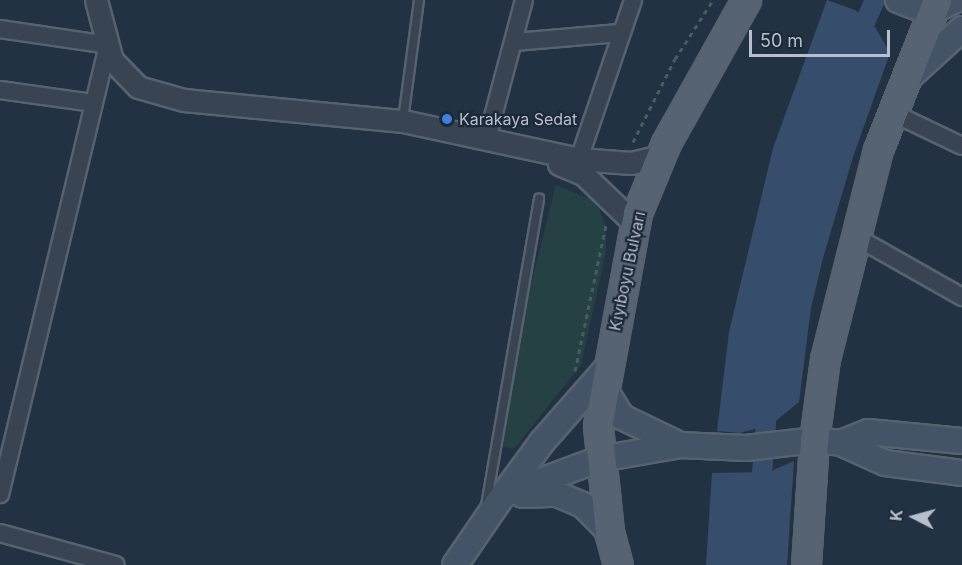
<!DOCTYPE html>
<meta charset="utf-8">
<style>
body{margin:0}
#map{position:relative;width:962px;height:565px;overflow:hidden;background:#233243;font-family:Inter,sans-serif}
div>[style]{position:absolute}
.green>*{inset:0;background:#254144}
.water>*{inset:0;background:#364e6b}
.canal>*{height:20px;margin:-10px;padding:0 10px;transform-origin:10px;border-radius:10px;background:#364e6b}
.path>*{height:3px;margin-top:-1.5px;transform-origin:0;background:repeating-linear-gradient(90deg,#445e61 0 4.5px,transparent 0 9px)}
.roads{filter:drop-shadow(2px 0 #566270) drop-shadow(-2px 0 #566270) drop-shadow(0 2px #566270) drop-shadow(0 -2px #566270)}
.service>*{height:8px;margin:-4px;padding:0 4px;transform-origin:4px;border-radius:4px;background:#384452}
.minor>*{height:16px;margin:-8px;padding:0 8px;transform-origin:8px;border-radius:8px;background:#384452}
.tertiary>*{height:21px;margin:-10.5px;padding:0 10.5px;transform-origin:10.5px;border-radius:10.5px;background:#384452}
.secondary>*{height:24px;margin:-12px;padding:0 12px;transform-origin:12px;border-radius:12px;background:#455366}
.primary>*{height:27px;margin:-13.5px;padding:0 13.5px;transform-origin:13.5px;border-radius:13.5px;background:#566373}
.dots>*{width:16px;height:16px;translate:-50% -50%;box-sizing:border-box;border:3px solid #1d2938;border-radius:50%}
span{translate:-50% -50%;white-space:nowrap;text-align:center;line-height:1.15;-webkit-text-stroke:4.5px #1d2938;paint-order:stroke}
.poi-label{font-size:16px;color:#b5bfcd}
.left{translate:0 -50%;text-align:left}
.street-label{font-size:16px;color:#b5bfcd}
.north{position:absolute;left:884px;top:487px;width:60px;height:60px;-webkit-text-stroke:4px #1d2938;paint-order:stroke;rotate:276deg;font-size:16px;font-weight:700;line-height:24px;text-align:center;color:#b5bfcd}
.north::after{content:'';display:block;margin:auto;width:21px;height:27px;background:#b5bfcd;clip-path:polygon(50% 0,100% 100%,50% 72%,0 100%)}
.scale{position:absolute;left:749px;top:30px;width:141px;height:27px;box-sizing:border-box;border:3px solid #b5bfcd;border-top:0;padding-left:8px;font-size:18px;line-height:21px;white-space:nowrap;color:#b5bfcd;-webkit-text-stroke:4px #1d2938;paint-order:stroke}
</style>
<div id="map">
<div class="green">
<i style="clip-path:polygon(556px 185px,588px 198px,599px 209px,606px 227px,606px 252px,581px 365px,514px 449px,503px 447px,519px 332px)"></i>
</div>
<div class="water">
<i style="clip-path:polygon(827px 0,855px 10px,875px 27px,890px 53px,853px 157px,823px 258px,811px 308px,799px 402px,772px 424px,740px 433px,717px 431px,729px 332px,773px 148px)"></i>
<i style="clip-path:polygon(794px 461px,787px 565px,706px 565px,712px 473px,769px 472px)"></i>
</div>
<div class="canal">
<i style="left:855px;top:44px;width:48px;rotate:-65.6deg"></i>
<i style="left:760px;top:498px;width:100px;rotate:-85.4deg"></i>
</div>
<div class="path">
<i style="left:633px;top:142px;width:93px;rotate:-63.2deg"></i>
<i style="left:675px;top:59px;width:70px;rotate:-57.2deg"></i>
<i style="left:575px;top:371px;width:149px;rotate:-78deg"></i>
</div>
<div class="roads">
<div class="service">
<i style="left:403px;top:120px;width:121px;rotate:-82.4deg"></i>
<i style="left:486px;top:506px;width:312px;rotate:-80.2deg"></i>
</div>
<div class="minor">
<i style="left:0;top:29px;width:109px;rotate:8.4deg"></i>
<i style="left:108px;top:45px;width:462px;rotate:103.5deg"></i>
<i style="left:514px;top:42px;width:106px;rotate:-4.9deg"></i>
<i style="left:0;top:90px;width:95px;rotate:7.9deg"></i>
<i style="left:893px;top:113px;width:76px;rotate:25.6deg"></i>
<i style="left:487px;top:139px;width:144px;rotate:-75.1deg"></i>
<i style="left:579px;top:159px;width:168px;rotate:-71.2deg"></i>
<i style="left:856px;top:237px;width:122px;rotate:29.5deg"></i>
<i style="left:0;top:533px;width:120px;rotate:15.4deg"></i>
</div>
<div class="tertiary">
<i style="left:96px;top:0;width:62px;rotate:75.1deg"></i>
<i style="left:112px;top:60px;width:37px;rotate:46deg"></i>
<i style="left:138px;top:87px;width:48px;rotate:15.8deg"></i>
<i style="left:184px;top:100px;width:220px;rotate:5.5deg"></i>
<i style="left:403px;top:121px;width:180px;rotate:12.2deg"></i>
<i style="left:579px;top:159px;width:52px;rotate:4.4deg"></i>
<i style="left:631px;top:163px;width:31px;rotate:-13deg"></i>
<i style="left:559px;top:164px;width:26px;rotate:23deg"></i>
<i style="left:583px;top:174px;width:72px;rotate:43.9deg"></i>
</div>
<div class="secondary">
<i style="left:898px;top:0;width:34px;rotate:21deg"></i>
<i style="left:930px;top:12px;width:29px;rotate:-25deg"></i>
<i style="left:905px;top:81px;width:77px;rotate:-42.4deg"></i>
<i style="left:605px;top:390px;width:32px;rotate:58deg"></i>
<i style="left:622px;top:417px;width:64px;rotate:25.8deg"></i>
<i style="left:841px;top:443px;width:29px;rotate:-22deg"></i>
<i style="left:868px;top:432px;width:94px;rotate:5.5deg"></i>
<i style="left:503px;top:495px;width:66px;rotate:-53.7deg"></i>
<i style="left:542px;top:442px;width:98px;rotate:-48.7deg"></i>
<i style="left:523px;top:495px;width:34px;rotate:-2deg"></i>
<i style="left:557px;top:494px;width:28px;rotate:23deg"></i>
<i style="left:583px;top:505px;width:37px;rotate:45deg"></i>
<i style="left:455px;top:565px;width:85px;rotate:-55.6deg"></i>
<i style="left:503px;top:495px;width:103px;rotate:-20.4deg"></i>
<i style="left:600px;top:459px;width:81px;rotate:-9.9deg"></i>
<i style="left:680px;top:445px;width:66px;rotate:2.6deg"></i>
<i style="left:746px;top:448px;width:68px;rotate:-6.7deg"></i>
<i style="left:814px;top:440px;width:27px;rotate:6deg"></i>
<i style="left:841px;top:443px;width:48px;rotate:24.4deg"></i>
<i style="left:885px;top:463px;width:78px;rotate:7.4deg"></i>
</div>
<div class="primary">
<i style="left:618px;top:565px;width:35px;rotate:-105deg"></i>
<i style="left:609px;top:531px;width:106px;rotate:-96deg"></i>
<i style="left:598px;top:426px;width:217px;rotate:-79.6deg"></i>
<i style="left:637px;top:213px;width:76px;rotate:-67.5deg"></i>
<i style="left:666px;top:143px;width:164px;rotate:-60.8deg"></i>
<i style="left:806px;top:565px;width:125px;rotate:-86.3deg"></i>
<i style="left:814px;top:440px;width:82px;rotate:-82.3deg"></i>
<i style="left:825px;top:359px;width:216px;rotate:-75.8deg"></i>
<i style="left:878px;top:150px;width:161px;rotate:-68.5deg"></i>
</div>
</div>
<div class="dots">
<i style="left:447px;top:119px;background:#3f7fe0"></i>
</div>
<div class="poi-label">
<span class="left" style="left:459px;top:119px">Karakaya Sedat</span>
</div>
<div class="street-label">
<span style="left:627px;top:271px;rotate:-78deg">Kıyıboyu Bulvarı</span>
</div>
<div class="north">K</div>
<div class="scale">50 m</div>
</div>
